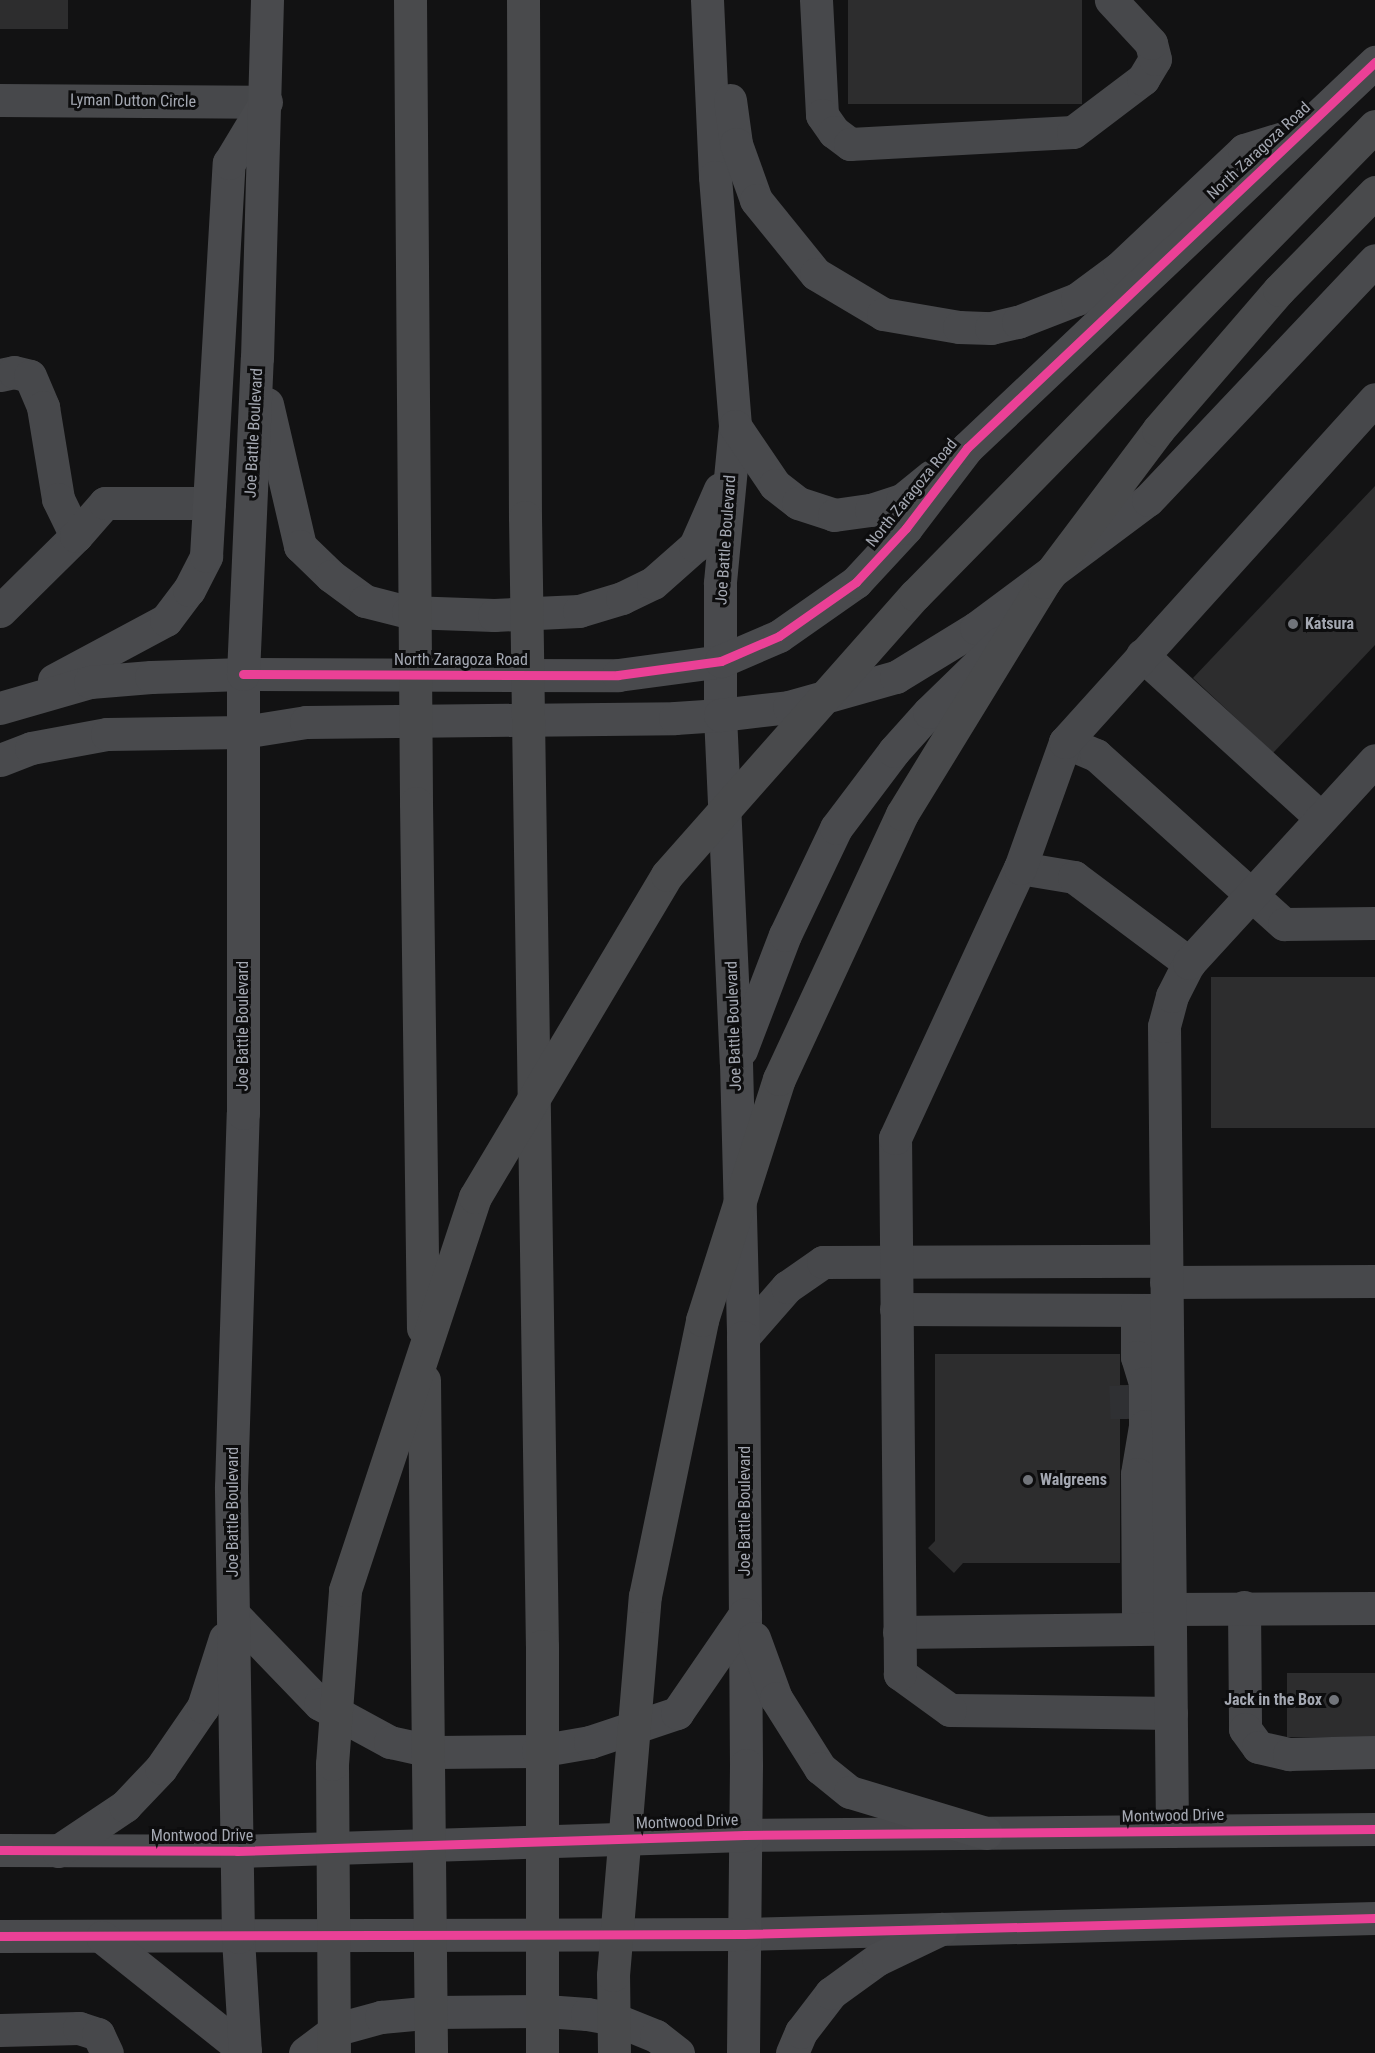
<!DOCTYPE html>
<style>
body{margin:0}
#map{position:relative;width:1375px;height:2053px;overflow:hidden;background:#121213;font-family:"Roboto Condensed",sans-serif}
div>[style]{position:absolute}
.building>*{inset:0;background:#2d2d2e;transform-origin:0 0}
.minor-tunnel>*{height:33px;margin-top:-16.5px;transform-origin:0;background:repeating-linear-gradient(90deg,#2f3033 0 33px,transparent 0 49px)}
.minor>*{height:33px;margin:-16.5px;padding:0 16.5px;transform-origin:16.5px;border-radius:16.5px;background:#47484b}
.major>*{height:33px;margin:-16.5px;padding:0 16.5px;transform-origin:16.5px;border-radius:16.5px;background:#494a4d}
.highway>*{height:33px;margin:-16.5px;padding:0 16.5px;transform-origin:16.5px;border-radius:16.5px;background:#494a4c}
.cycleway>*{height:9px;margin:-4.5px;padding:0 4.5px;transform-origin:4.5px;border-radius:4.5px;background:#ea4096}
.dots>*{width:16px;height:16px;translate:-50% -50%;box-sizing:border-box;border:3px solid #0d0d0e;border-radius:50%}
span{translate:-50% -50%;white-space:nowrap;text-align:center;line-height:1.15;-webkit-text-stroke:6px #0d0d0e;paint-order:stroke}
.street-label{font-size:16px;color:#a4a8b2}
.poi-label{font-size:16px;color:#a4a8b2;font-weight:700}
.left{translate:0 -50%;text-align:left}
.right{translate:-100% -50%;text-align:right}
</style>
<div id="map">
<div class="building">
<i style="left:0;top:0;width:68px;height:29px"></i>
<i style="left:848px;top:0;width:234px;height:104px"></i>
<i style="clip-path:polygon(1375px 486px,1375px 645px,1273px 753px,1193px 678px)"></i>
<i style="left:1211px;top:977px;width:164px;height:151px"></i>
<i style="clip-path:polygon(935px 1354px,1120px 1354px,1120px 1385px,1132px 1385px,1132px 1419px,1120px 1419px,1120px 1563px,963px 1563px,954px 1573px,928px 1548px,935px 1541px)"></i>
<i style="left:1375px;top:1673px;width:64px;height:88px;rotate:90deg"></i>
</div>
<div class="minor-tunnel">
<i style="left:1126px;top:1385px;width:34px;rotate:88deg"></i>
</div>
<div class="minor">
<i style="left:816px;top:0;width:115px;rotate:87deg"></i>
<i style="left:822px;top:115px;width:21px;rotate:55deg"></i>
<i style="left:834px;top:132px;width:20px;rotate:37deg"></i>
<i style="left:850px;top:144px;width:223px;rotate:-3.1deg"></i>
<i style="left:1073px;top:132px;width:88px;rotate:-37.1deg"></i>
<i style="left:1143px;top:79px;width:23px;rotate:-59deg"></i>
<i style="left:1155px;top:59px;width:16px;rotate:-104deg"></i>
<i style="left:1151px;top:43px;width:59px;rotate:-132.9deg"></i>
<i style="left:0;top:100px;width:266px;rotate:0.4deg"></i>
<i style="left:0;top:375px;width:14px;rotate:-12deg"></i>
<i style="left:14px;top:372px;width:16px;rotate:14deg"></i>
<i style="left:30px;top:376px;width:34px;rotate:67deg"></i>
<i style="left:43px;top:407px;width:93px;rotate:80.7deg"></i>
<i style="left:58px;top:499px;width:41px;rotate:64.1deg"></i>
<i style="left:0;top:611px;width:107px;rotate:-44.6deg"></i>
<i style="left:76px;top:536px;width:44px;rotate:-48.7deg"></i>
<i style="left:105px;top:503px;width:104px"></i>
<i style="left:1142px;top:655px;width:242px;rotate:42.3deg"></i>
<i style="left:1065px;top:742px;width:34px;rotate:23deg"></i>
<i style="left:1096px;top:755px;width:253px;rotate:42deg"></i>
<i style="left:1284px;top:924px;width:91px;rotate:-0.6deg"></i>
<i style="left:1020px;top:868px;width:55px;rotate:9.5deg"></i>
<i style="left:1074px;top:877px;width:144px;rotate:36.8deg"></i>
<i style="left:1166px;top:1282px;width:209px;rotate:-0.3deg"></i>
<i style="left:896px;top:1309px;width:262px;rotate:0.2deg"></i>
<i style="left:1137px;top:1310px;width:47px;rotate:90deg"></i>
<i style="left:1137px;top:1357px;width:27px;rotate:73deg"></i>
<i style="left:1145px;top:1383px;width:43px;rotate:90deg"></i>
<i style="left:1145px;top:1426px;width:49px;rotate:99.5deg"></i>
<i style="left:1137px;top:1474px;width:155px;rotate:89.6deg"></i>
<i style="left:743px;top:1337px;width:67px;rotate:-48.7deg"></i>
<i style="left:787px;top:1287px;width:44px;rotate:-34.8deg"></i>
<i style="left:823px;top:1262px;width:343px;rotate:-0.2deg"></i>
<i style="left:1244px;top:1607px;width:122px;rotate:89.5deg"></i>
<i style="left:1245px;top:1729px;width:22px;rotate:54deg"></i>
<i style="left:1258px;top:1747px;width:32px;rotate:13deg"></i>
<i style="left:1289px;top:1754px;width:86px;rotate:-1.3deg"></i>
<i style="left:1170px;top:1609px;width:205px;rotate:-0.3deg"></i>
<i style="left:899px;top:1632px;width:260px;rotate:-0.7deg"></i>
<i style="left:1171px;top:1713px;width:221px;rotate:-179.2deg"></i>
<i style="left:950px;top:1710px;width:62px;rotate:-144.2deg"></i>
<i style="left:900px;top:1674px;width:536px;rotate:-90.53deg"></i>
<i style="left:895px;top:1138px;width:298px;rotate:-65.2deg"></i>
<i style="left:1020px;top:868px;width:134px;rotate:-70.3deg"></i>
<i style="left:1065px;top:742px;width:462px;rotate:-47.9deg"></i>
<i style="left:1172px;top:1831px;width:805px;rotate:-90.57deg"></i>
<i style="left:1164px;top:1026px;width:31px;rotate:-75deg"></i>
<i style="left:1172px;top:996px;width:37px;rotate:-63deg"></i>
<i style="left:1189px;top:963px;width:275px;rotate:-47.5deg"></i>
<i style="left:745px;top:1835px;width:630px;rotate:-0.55deg"></i>
<i style="left:744px;top:1934px;width:631px;rotate:-1.45deg"></i>
<i style="left:0;top:2030px;width:79px;rotate:-1.5deg"></i>
<i style="left:79px;top:2028px;width:20px;rotate:18deg"></i>
<i style="left:98px;top:2034px;width:21px;rotate:65deg"></i>
</div>
<div class="major">
<i style="left:707px;top:0;width:177px;rotate:87.4deg"></i>
<i style="left:715px;top:177px;width:250px;rotate:85.4deg"></i>
<i style="left:735px;top:426px;width:158px;rotate:95.5deg"></i>
<i style="left:720px;top:583px;width:132px;rotate:90deg"></i>
<i style="left:720px;top:715px;width:348px;rotate:87.4deg"></i>
<i style="left:736px;top:1063px;width:274px;rotate:88.5deg"></i>
<i style="left:743px;top:1337px;width:428px;rotate:89.6deg"></i>
<i style="left:746px;top:1765px;width:288px;rotate:90.6deg"></i>
<i style="left:730px;top:100px;width:44px;rotate:82.2deg"></i>
<i style="left:736px;top:144px;width:59px;rotate:70.3deg"></i>
<i style="left:756px;top:200px;width:95px;rotate:51deg"></i>
<i style="left:816px;top:274px;width:78px;rotate:30.8deg"></i>
<i style="left:883px;top:314px;width:77px;rotate:9.7deg"></i>
<i style="left:959px;top:327px;width:32px;rotate:2deg"></i>
<i style="left:991px;top:328px;width:28px;rotate:-13deg"></i>
<i style="left:1018px;top:322px;width:63px;rotate:-21.3deg"></i>
<i style="left:1077px;top:299px;width:52px;rotate:-36.4deg"></i>
<i style="left:1119px;top:268px;width:172px;rotate:-43.3deg"></i>
<i style="left:1244px;top:150px;width:51px;rotate:-17deg"></i>
<i style="left:267px;top:404px;width:146px;rotate:76.9deg"></i>
<i style="left:300px;top:546px;width:43px;rotate:44.1deg"></i>
<i style="left:331px;top:576px;width:42px;rotate:36.3deg"></i>
<i style="left:365px;top:601px;width:44px;rotate:14.3deg"></i>
<i style="left:408px;top:612px;width:86px;rotate:2deg"></i>
<i style="left:494px;top:615px;width:85px;rotate:-2.7deg"></i>
<i style="left:579px;top:611px;width:45px;rotate:-16.8deg"></i>
<i style="left:622px;top:598px;width:34px;rotate:-26deg"></i>
<i style="left:653px;top:583px;width:56px;rotate:-41.4deg"></i>
<i style="left:695px;top:546px;width:62px;rotate:-66.3deg"></i>
<i style="left:735px;top:426px;width:71px;rotate:55.9deg"></i>
<i style="left:775px;top:485px;width:29px;rotate:38deg"></i>
<i style="left:798px;top:503px;width:38px;rotate:18deg"></i>
<i style="left:834px;top:515px;width:37px;rotate:-8deg"></i>
<i style="left:871px;top:510px;width:33px;rotate:-18deg"></i>
<i style="left:902px;top:500px;width:38px;rotate:-39deg"></i>
<i style="left:54px;top:680px;width:127px;rotate:-28.2deg"></i>
<i style="left:166px;top:620px;width:38px;rotate:-53deg"></i>
<i style="left:189px;top:590px;width:38px;rotate:-63deg"></i>
<i style="left:206px;top:556px;width:394px;rotate:-86.7deg"></i>
<i style="left:229px;top:163px;width:70px;rotate:-59deg"></i>
<i style="left:0;top:708px;width:94px;rotate:-16.1deg"></i>
<i style="left:90px;top:682px;width:61px;rotate:-4.7deg"></i>
<i style="left:151px;top:677px;width:92px;rotate:-1.9deg"></i>
<i style="left:243px;top:674px;width:375px;rotate:0.2deg"></i>
<i style="left:618px;top:675px;width:104px;rotate:-7.7deg"></i>
<i style="left:721px;top:661px;width:63px;rotate:-23.3deg"></i>
<i style="left:779px;top:636px;width:94px;rotate:-35deg"></i>
<i style="left:856px;top:582px;width:74px;rotate:-47.2deg"></i>
<i style="left:906px;top:528px;width:101px;rotate:-52.7deg"></i>
<i style="left:967px;top:448px;width:562px;rotate:-43.41deg"></i>
<i style="left:0;top:760px;width:33px;rotate:-21deg"></i>
<i style="left:31px;top:748px;width:77px;rotate:-10.4deg"></i>
<i style="left:107px;top:734px;width:136px;rotate:-0.8deg"></i>
<i style="left:243px;top:732px;width:64px;rotate:-9deg"></i>
<i style="left:306px;top:722px;width:369px;rotate:-0.6deg"></i>
<i style="left:675px;top:718px;width:45px;rotate:-3.8deg"></i>
<i style="left:720px;top:715px;width:69px;rotate:-6.6deg"></i>
<i style="left:789px;top:707px;width:111px;rotate:-15.7deg"></i>
<i style="left:896px;top:677px;width:94px;rotate:-31.5deg"></i>
<i style="left:976px;top:628px;width:214px;rotate:-36.7deg"></i>
<i style="left:1148px;top:500px;width:330px;rotate:-46.6deg"></i>
<i style="left:741px;top:1050px;width:123px;rotate:-69.1deg"></i>
<i style="left:785px;top:935px;width:119px;rotate:-64.5deg"></i>
<i style="left:836px;top:828px;width:96px;rotate:-53deg"></i>
<i style="left:894px;top:751px;width:52px;rotate:-48.1deg"></i>
<i style="left:929px;top:712px;width:100px;rotate:-44.2deg"></i>
<i style="left:233px;top:1614px;width:125px;rotate:46deg"></i>
<i style="left:320px;top:1704px;width:80px;rotate:28.5deg"></i>
<i style="left:390px;top:1742px;width:47px;rotate:12.3deg"></i>
<i style="left:436px;top:1752px;width:102px;rotate:-0.6deg"></i>
<i style="left:538px;top:1751px;width:53px;rotate:-9.8deg"></i>
<i style="left:590px;top:1742px;width:92px;rotate:-18.4deg"></i>
<i style="left:677px;top:1713px;width:120px;rotate:-55.5deg"></i>
<i style="left:754px;top:1638px;width:64px;rotate:69.9deg"></i>
<i style="left:776px;top:1698px;width:83px;rotate:57.8deg"></i>
<i style="left:820px;top:1768px;width:38px;rotate:39deg"></i>
<i style="left:850px;top:1792px;width:142px;rotate:16.8deg"></i>
<i style="left:0;top:1850px;width:237px;rotate:0.2deg"></i>
<i style="left:237px;top:1851px;width:508px;rotate:-1.8deg"></i>
<i style="left:58px;top:1851px;width:81px;rotate:-33.9deg"></i>
<i style="left:125px;top:1806px;width:52px;rotate:-46.5deg"></i>
<i style="left:161px;top:1768px;width:74px;rotate:-55.5deg"></i>
<i style="left:203px;top:1707px;width:72px;rotate:-72.3deg"></i>
<i style="left:0;top:1936px;width:744px;rotate:-0.15deg"></i>
<i style="left:102px;top:1937px;width:183px;rotate:38.6deg"></i>
<i style="left:245px;top:2053px;width:116px;rotate:-93.5deg"></i>
<i style="left:238px;top:1937px;width:450px;rotate:-90.9deg"></i>
<i style="left:231px;top:1487px;width:374px;rotate:-88.2deg"></i>
<i style="left:243px;top:1113px;width:439px;rotate:-90deg"></i>
<i style="left:243px;top:674px;width:316px;rotate:-87.5deg"></i>
<i style="left:257px;top:358px;width:358px;rotate:-88.4deg"></i>
<i style="left:305px;top:2053px;width:40px;rotate:-37deg"></i>
<i style="left:337px;top:2029px;width:46px;rotate:-15.3deg"></i>
<i style="left:381px;top:2017px;width:54px;rotate:-5.3deg"></i>
<i style="left:435px;top:2012px;width:110px;rotate:-0.5deg"></i>
<i style="left:545px;top:2011px;width:42px;rotate:4.1deg"></i>
<i style="left:587px;top:2014px;width:27px;rotate:10deg"></i>
<i style="left:614px;top:2019px;width:45px;rotate:22deg"></i>
<i style="left:656px;top:2036px;width:28px;rotate:38deg"></i>
<i style="left:792px;top:2053px;width:23px;rotate:-67deg"></i>
<i style="left:801px;top:2032px;width:49px;rotate:-52.4deg"></i>
<i style="left:831px;top:1993px;width:58px;rotate:-35.9deg"></i>
<i style="left:878px;top:1959px;width:70px;rotate:-25.5deg"></i>
</div>
<div class="highway">
<i style="left:410px;top:0;width:803px;rotate:89.57deg"></i>
<i style="left:416px;top:803px;width:525px;rotate:89.24deg"></i>
<i style="left:523px;top:0;width:517px;rotate:89.78deg"></i>
<i style="left:525px;top:517px;width:1129px;rotate:89.14deg"></i>
<i style="left:542px;top:1646px;width:407px;rotate:90deg"></i>
<i style="left:424px;top:1380px;width:673px;rotate:89.4deg"></i>
<i style="left:334px;top:2053px;width:289px;rotate:-90.4deg"></i>
<i style="left:332px;top:1764px;width:174px;rotate:-85.7deg"></i>
<i style="left:345px;top:1590px;width:414px;rotate:-71.7deg"></i>
<i style="left:475px;top:1197px;width:375px;rotate:-59.2deg"></i>
<i style="left:667px;top:875px;width:374px;rotate:-48.5deg"></i>
<i style="left:915px;top:595px;width:657px;rotate:-45.56deg"></i>
<i style="left:614px;top:2053px;width:78px;rotate:-90.7deg"></i>
<i style="left:613px;top:1975px;width:380px;rotate:-85.2deg"></i>
<i style="left:645px;top:1596px;width:282px;rotate:-78.3deg"></i>
<i style="left:702px;top:1320px;width:253px;rotate:-72.3deg"></i>
<i style="left:779px;top:1079px;width:292px;rotate:-65.1deg"></i>
<i style="left:902px;top:814px;width:272px;rotate:-58.5deg"></i>
<i style="left:1044px;top:582px;width:190px;rotate:-53.1deg"></i>
<i style="left:1158px;top:430px;width:185px;rotate:-49.2deg"></i>
<i style="left:1279px;top:290px;width:137px;rotate:-45.6deg"></i>
</div>
<div class="cycleway">
<i style="left:243px;top:674px;width:375px;rotate:0.2deg"></i>
<i style="left:618px;top:675px;width:104px;rotate:-7.7deg"></i>
<i style="left:721px;top:661px;width:63px;rotate:-23.3deg"></i>
<i style="left:779px;top:636px;width:94px;rotate:-35deg"></i>
<i style="left:856px;top:582px;width:74px;rotate:-47.2deg"></i>
<i style="left:906px;top:528px;width:101px;rotate:-52.7deg"></i>
<i style="left:967px;top:448px;width:562px;rotate:-43.41deg"></i>
<i style="left:0;top:1850px;width:237px;rotate:0.2deg"></i>
<i style="left:237px;top:1851px;width:508px;rotate:-1.8deg"></i>
<i style="left:745px;top:1835px;width:630px;rotate:-0.55deg"></i>
<i style="left:0;top:1936px;width:744px;rotate:-0.15deg"></i>
<i style="left:744px;top:1934px;width:631px;rotate:-1.45deg"></i>
</div>
<div class="dots">
<i style="left:1293px;top:624px;background:#71747a"></i>
<i style="left:1028px;top:1480px;background:#71747a"></i>
<i style="left:1334px;top:1700px;background:#71747a"></i>
</div>
<div class="street-label">
<span style="left:133px;top:101px;rotate:1deg">Lyman Dutton Circle</span>
<span style="left:1259px;top:151px;rotate:-43deg">North Zaragoza Road</span>
<span style="left:254px;top:433px;rotate:-87deg">Joe Battle Boulevard</span>
<span style="left:912px;top:493px;rotate:-51deg">North Zaragoza Road</span>
<span style="left:726px;top:540px;rotate:-86deg">Joe Battle Boulevard</span>
<span style="left:461px;top:660px">North Zaragoza Road</span>
<span style="left:243px;top:1026px;rotate:-90deg">Joe Battle Boulevard</span>
<span style="left:734px;top:1026px;rotate:-92deg">Joe Battle Boulevard</span>
<span style="left:745px;top:1511px;rotate:-90deg">Joe Battle Boulevard</span>
<span style="left:233px;top:1512px;rotate:-90deg">Joe Battle Boulevard</span>
<span style="left:1173px;top:1816px;rotate:-1deg">Montwood Drive</span>
<span style="left:687px;top:1822px;rotate:-2deg">Montwood Drive</span>
<span style="left:202px;top:1836px">Montwood Drive</span>
</div>
<div class="poi-label">
<span class="left" style="left:1305px;top:624px">Katsura</span>
<span class="left" style="left:1040px;top:1480px">Walgreens</span>
<span class="right" style="left:1322px;top:1700px">Jack in the Box</span>
</div>
</div>
